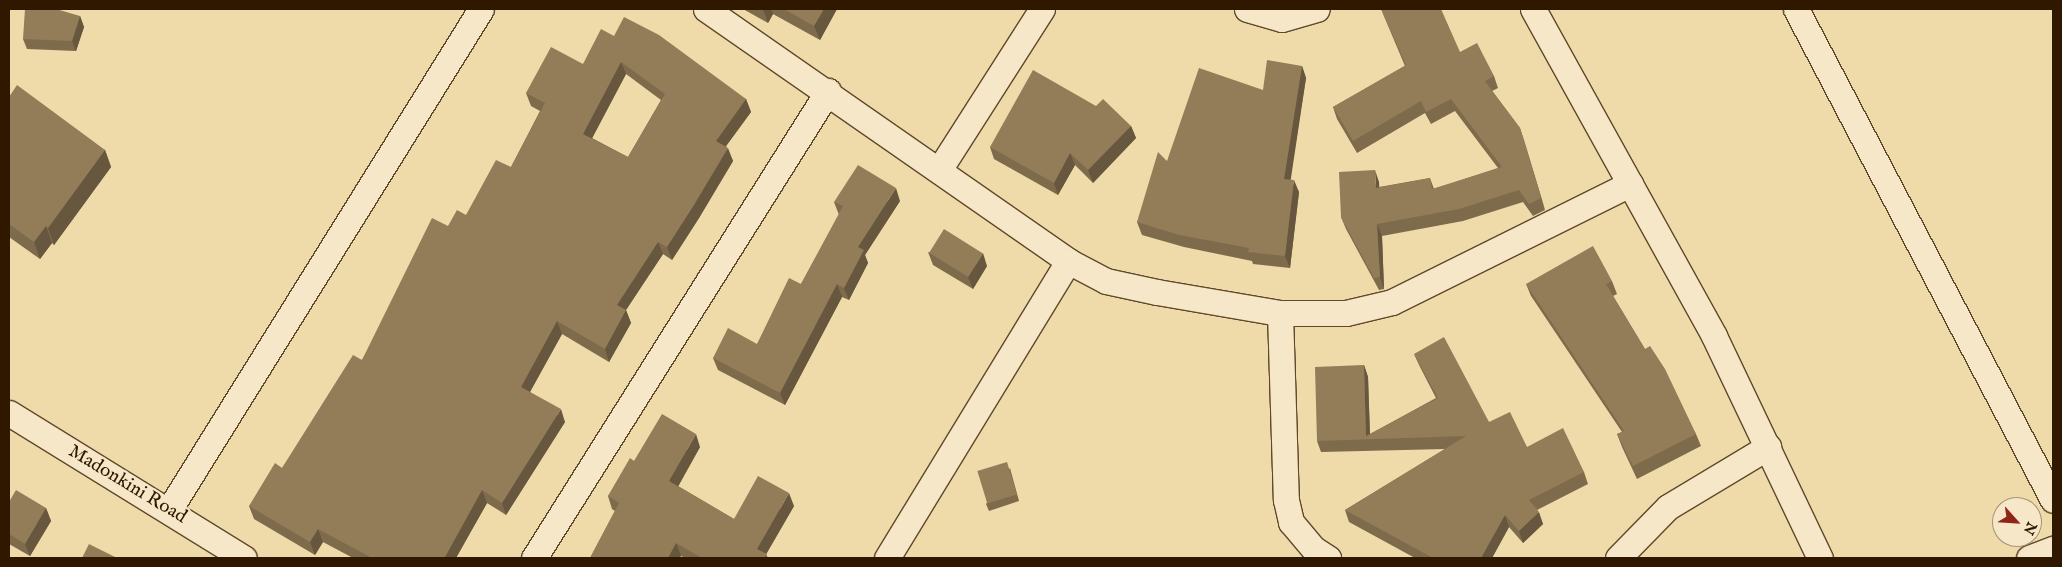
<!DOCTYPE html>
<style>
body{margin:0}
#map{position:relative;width:2062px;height:567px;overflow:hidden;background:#efdaa9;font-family:"IM FELL English",serif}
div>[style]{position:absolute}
.roads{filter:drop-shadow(1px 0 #60482a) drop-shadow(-1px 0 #60482a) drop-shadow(0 1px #60482a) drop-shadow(0 -1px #60482a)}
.street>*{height:25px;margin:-12.5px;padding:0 12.5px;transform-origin:12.5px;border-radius:12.5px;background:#f5e7c7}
.wall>*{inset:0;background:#7e6b4c}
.shaded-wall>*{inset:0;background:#67573e}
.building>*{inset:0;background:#937c58;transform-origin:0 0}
span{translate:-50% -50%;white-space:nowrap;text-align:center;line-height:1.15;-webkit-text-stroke:4.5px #f5e7c7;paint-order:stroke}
.street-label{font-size:19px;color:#301700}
.frame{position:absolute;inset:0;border:10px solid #301700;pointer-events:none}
.north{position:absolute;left:1992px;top:497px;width:50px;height:50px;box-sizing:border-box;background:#f5e7c7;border:1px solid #a69477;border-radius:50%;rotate:116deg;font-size:14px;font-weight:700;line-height:20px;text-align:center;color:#301700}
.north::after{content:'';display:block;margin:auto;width:18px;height:22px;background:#8f2418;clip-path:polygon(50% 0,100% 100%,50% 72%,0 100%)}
</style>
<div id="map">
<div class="roads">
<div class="street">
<i style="left:706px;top:9px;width:441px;rotate:34.8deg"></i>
<i style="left:1068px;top:261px;width:43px;rotate:27.8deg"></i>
<i style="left:1106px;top:281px;width:52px;rotate:12.2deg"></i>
<i style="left:1157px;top:292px;width:125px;rotate:9.7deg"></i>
<i style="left:1280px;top:313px;width:66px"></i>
<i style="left:1346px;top:313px;width:47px;rotate:-13.4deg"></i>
<i style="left:1392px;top:302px;width:266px;rotate:-26.4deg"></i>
<i style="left:1247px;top:9px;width:36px;rotate:16deg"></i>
<i style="left:1282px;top:19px;width:36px;rotate:-16deg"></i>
<i style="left:1533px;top:9px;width:374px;rotate:61deg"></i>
<i style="left:1714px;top:336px;width:246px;rotate:64.5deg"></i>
<i style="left:1796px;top:9px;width:554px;rotate:62.37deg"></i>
<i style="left:939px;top:170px;width:191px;rotate:-57.4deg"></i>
<i style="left:1280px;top:313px;width:187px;rotate:88.2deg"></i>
<i style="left:1286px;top:500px;width:23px;rotate:77deg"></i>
<i style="left:1291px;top:522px;width:35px;rotate:50deg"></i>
<i style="left:1314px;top:549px;width:17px;rotate:33deg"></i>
<i style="left:9px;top:413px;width:276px;rotate:31.7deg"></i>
<i style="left:169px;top:510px;width:590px;rotate:-58.09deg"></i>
<i style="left:534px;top:558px;width:552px;rotate:-57.81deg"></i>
<i style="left:887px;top:558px;width:348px;rotate:-58.6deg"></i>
<i style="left:1618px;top:558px;width:71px;rotate:-45.6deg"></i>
<i style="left:1668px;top:507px;width:117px;rotate:-31deg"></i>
<i style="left:2029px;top:558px;width:26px;rotate:-21deg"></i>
</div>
</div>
<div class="wall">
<i style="clip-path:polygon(743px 9px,837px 9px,820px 40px,773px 14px,768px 23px)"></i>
<i style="clip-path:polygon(1381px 9px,1460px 52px,1494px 76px,1498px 88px,1492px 91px,1520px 128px,1545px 210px,1533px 216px,1523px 202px,1463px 221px,1382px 236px,1384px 289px,1379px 290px,1346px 229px,1341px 217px,1379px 182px,1379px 187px,1430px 178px,1434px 189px,1498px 168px,1455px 111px,1431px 124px,1425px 113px,1357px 153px,1337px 119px,1333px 107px,1405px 66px,1386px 21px)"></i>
<i style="clip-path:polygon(80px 16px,84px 27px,76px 51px,27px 49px,23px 39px)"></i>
<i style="clip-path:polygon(evenodd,614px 36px,746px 99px,751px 112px,726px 146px,733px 161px,699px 218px,672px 260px,663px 254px,626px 310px,631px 323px,609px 362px,562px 334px,530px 392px,565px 422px,506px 515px,487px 503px,456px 558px,353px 558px,323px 542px,315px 555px,254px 519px,249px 506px,282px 468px,362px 360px,448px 226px,466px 215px,511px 167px,540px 111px,531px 106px,526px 93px,583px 64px,614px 36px,626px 74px,661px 100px,628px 157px,592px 138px,626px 74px)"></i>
<i style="clip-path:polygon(1302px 66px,1306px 78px,1290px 179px,1299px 192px,1290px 268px,1253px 264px,1252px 261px,1184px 247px,1142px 235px,1137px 222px,1263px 90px)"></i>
<i style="clip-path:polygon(9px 97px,105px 150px,111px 167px,54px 245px,52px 243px,40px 259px,9px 237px)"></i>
<i style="clip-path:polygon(1131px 126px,1136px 138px,1093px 183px,1075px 165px,1058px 195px,994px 159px,990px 147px)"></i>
<i style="clip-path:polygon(900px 201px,865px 255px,868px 263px,849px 300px,842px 297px,785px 405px,718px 370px,713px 358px,757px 344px,801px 284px,839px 215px,834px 202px)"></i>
<i style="clip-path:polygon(928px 252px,987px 266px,973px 289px,933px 265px)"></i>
<i style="clip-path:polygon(1612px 281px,1617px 294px,1613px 296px,1696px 434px,1701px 446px,1637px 479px,1622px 447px,1617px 434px,1622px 432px,1531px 296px,1526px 284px)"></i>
<i style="clip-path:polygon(1414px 354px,1489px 422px,1527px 447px,1584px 472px,1588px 484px,1537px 510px,1543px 524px,1523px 543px,1509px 527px,1492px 558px,1415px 558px,1349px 522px,1345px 510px,1445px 449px,1321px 452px,1317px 441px,1364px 365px,1368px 377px,1370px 434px,1436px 398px,1419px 365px)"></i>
<i style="clip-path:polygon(700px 447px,678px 486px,734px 519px,794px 506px,766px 554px,768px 558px,685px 558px,681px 556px,679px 558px,590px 558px,615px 511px,612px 509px,608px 496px,634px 461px)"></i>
<i style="clip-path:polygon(1010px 468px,1019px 501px,989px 511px,986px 504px)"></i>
<i style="clip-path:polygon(9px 502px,46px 508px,51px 521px,30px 556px,9px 544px)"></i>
</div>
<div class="shaded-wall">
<i style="clip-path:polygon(763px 9px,771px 9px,773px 14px,768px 23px)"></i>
<i style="clip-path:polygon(824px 9px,837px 9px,820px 40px,814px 26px)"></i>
<i style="clip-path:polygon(80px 16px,84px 27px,76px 51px,72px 41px)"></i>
<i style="clip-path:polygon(621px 62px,626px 74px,588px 146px,583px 134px)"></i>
<i style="clip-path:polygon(1302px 66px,1306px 78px,1289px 191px,1284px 179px)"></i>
<i style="clip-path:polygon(746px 99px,751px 112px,721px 153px,716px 141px)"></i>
<i style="clip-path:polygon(1131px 126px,1136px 138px,1093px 183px,1088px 170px)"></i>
<i style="clip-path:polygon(1520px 128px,1524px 140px,1545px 210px,1541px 198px)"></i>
<i style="clip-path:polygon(728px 148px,733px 161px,699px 218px,672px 260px,667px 247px)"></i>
<i style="clip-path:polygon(105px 150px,111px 167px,54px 245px,48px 228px)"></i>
<i style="clip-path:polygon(1070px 153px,1075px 165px,1058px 195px,1054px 183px)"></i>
<i style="clip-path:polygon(1375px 170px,1379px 182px,1380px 200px,1376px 188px)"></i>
<i style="clip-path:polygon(1294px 180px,1299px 192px,1290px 268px,1285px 256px)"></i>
<i style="clip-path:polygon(896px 188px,900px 201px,865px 255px,868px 263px,849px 300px,844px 288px,858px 247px)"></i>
<i style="clip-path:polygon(1377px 224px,1382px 236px,1384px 289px,1380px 277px)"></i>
<i style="clip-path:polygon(46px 226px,52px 243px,40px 259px,34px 242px)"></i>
<i style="clip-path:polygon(658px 242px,663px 254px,626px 310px,631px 323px,609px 362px,605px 349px,617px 305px)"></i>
<i style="clip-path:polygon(983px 253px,987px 266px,973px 289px,968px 277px)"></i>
<i style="clip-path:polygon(837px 284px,842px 297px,785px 405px,780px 393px)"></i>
<i style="clip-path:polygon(557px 321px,562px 334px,526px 399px,521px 387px)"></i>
<i style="clip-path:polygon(1364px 365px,1368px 377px,1370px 439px,1366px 436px)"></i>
<i style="clip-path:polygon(561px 409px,565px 422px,506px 515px,502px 503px)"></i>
<i style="clip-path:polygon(696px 434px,700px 447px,674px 494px,669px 481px)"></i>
<i style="clip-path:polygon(482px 490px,487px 503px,456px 558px,445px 558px,445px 557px)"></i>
<i style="clip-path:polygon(789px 493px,794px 506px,764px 558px,757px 549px)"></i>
<i style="clip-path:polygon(46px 508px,51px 521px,30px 556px,25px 544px)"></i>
<i style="clip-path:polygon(1539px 512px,1543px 524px,1523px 543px,1519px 531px)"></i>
<i style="clip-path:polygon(1505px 515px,1509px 527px,1492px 558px,1481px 558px)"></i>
<i style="clip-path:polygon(318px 529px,323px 542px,315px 555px,310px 542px)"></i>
<i style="clip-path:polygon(676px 543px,681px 556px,679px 558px,668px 558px)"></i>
</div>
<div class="building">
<i style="clip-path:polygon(25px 9px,56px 9px,80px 16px,72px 41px,23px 39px)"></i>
<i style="clip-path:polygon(784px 9px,824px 9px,814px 26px)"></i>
<i style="clip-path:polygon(1381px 9px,1441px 9px,1460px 52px,1477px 43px,1494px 76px,1485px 81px,1520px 128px,1541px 198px,1529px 204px,1519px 190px,1459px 209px,1377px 224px,1380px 277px,1374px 278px,1341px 217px,1339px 172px,1375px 170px,1376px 188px,1430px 178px,1432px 189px,1502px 167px,1451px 99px,1426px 112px,1421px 101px,1353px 141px,1333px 107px,1406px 65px)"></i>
<i style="clip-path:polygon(evenodd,624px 17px,659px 35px,746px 99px,716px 141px,728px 148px,694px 205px,667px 247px,658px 242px,617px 305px,626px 310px,605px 349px,557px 321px,521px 387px,561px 409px,502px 503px,482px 490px,445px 557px,447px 558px,372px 558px,318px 529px,310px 542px,249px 506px,275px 463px,282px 468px,353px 355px,362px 360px,432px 218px,448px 226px,457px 210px,466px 215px,496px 160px,511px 167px,545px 103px,526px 93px,551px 47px,583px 64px,601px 29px,614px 36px,624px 17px,621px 62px,665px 94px,628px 157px,583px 134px,621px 62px)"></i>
<i style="clip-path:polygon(1267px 60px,1302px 66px,1284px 179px,1294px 180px,1285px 256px,1248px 252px,1249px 248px,1179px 235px,1137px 222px,1158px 152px,1167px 161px,1199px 68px,1263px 90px)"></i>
<i style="clip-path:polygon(1033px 70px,1096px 106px,1103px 99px,1131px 126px,1088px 170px,1070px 153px,1054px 183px,990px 147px)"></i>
<i style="clip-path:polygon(17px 85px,105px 150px,48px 228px,46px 226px,34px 242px,9px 224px,9px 97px)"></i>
<i style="clip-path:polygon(858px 165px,896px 188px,858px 247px,864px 250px,844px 288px,837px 284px,780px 393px,713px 358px,728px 328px,757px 344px,789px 278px,801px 284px,843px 206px,834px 202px)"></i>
<i style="left:944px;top:229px;width:46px;height:28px;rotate:32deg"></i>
<i style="clip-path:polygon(1593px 246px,1612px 281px,1606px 284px,1645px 349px,1650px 346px,1665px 369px,1696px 434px,1633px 466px,1617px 434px,1624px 431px,1526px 284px)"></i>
<i style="clip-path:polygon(1444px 337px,1489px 422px,1510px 412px,1527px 447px,1563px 428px,1584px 472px,1529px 500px,1539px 512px,1519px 531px,1505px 515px,1481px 558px,1433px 558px,1345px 510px,1466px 436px,1317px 441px,1315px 367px,1364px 365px,1366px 436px,1438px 398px,1414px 354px)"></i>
<i style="clip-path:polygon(662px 414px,696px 434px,669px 481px,734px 519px,758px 476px,789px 493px,757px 549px,767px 554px,764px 558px,702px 558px,676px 543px,668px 558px,590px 558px,619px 503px,608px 496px,630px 458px,634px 461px)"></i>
<i style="left:1007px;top:462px;width:34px;height:31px;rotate:73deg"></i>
<i style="clip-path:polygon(16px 490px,46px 508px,25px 544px,9px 534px,9px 502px)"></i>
<i style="clip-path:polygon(89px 544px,117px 558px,82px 558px)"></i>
</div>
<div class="street-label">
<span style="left:127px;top:485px;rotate:31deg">Madonkini Road</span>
</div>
<div class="frame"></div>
<div class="north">N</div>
</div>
